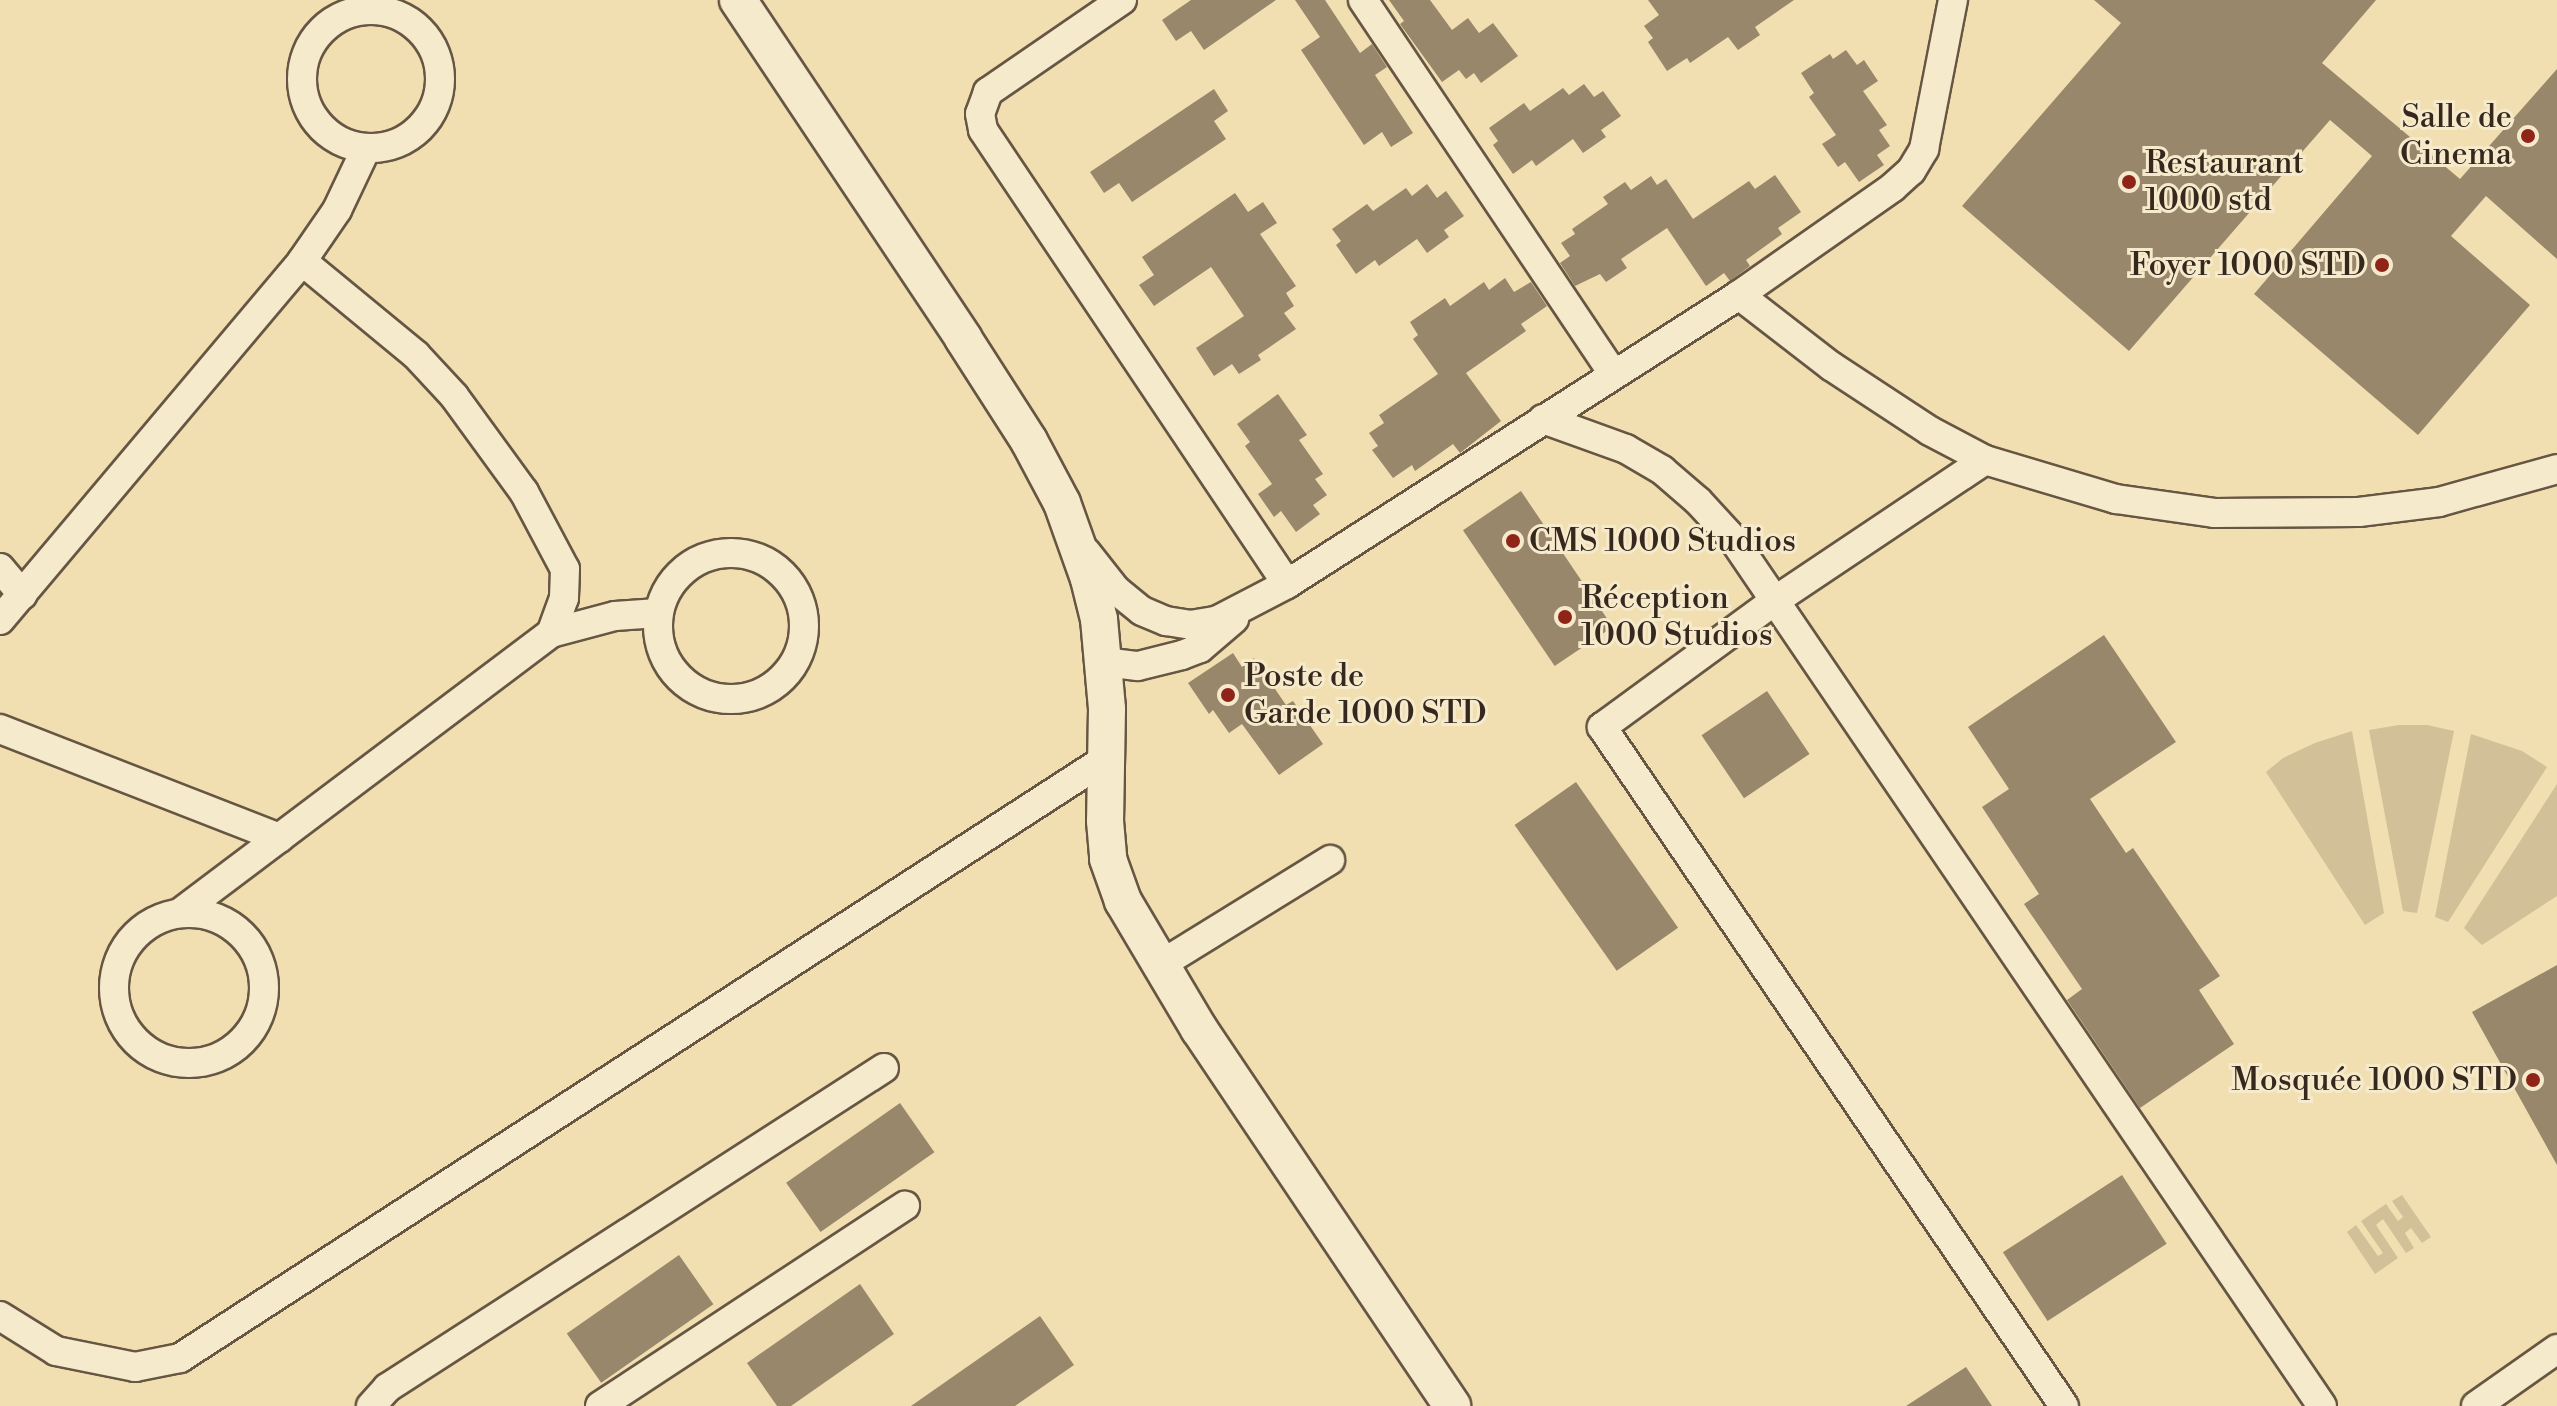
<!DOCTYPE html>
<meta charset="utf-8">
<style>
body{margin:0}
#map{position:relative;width:2557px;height:1406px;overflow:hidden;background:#f1dfb1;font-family:"Libre Bodoni",serif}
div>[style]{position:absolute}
.green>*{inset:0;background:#d1c098}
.building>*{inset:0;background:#98876a;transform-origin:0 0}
.roads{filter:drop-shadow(2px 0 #665643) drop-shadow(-2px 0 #665643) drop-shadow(0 2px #665643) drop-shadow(0 -2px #665643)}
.minor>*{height:28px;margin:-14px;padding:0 14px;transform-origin:14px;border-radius:14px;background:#f6eacc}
.minor>.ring{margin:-14px;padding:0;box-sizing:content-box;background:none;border:28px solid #f6eacc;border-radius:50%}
.tertiary>*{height:36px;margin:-18px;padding:0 18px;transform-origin:18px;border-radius:18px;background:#f6eacc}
.dots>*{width:22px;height:22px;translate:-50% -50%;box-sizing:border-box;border:4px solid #f6eacc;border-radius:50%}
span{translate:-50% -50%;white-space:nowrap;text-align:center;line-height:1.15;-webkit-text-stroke:6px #f6eacc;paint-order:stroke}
.poi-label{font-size:32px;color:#37281e}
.right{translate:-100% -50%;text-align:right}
.left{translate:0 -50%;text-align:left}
</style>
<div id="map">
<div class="green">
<i style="clip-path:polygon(2399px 725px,2427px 725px,2454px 731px,2417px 913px,2403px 911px,2369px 730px)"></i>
<i style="clip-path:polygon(2352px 731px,2384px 913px,2365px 925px,2266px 772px,2283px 758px,2315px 743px)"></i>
<i style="clip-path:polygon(2471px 734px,2522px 751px,2547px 767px,2448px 922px,2435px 917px)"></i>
<i style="clip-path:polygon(2557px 784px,2557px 896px,2482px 945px,2464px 928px)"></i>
<i style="clip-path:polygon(2402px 1195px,2431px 1237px,2422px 1243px,2411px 1228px,2405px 1233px,2414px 1248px,2406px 1253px,2383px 1219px,2376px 1225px,2398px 1258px,2375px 1274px,2347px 1232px,2356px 1225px,2378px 1256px,2383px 1253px,2361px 1221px,2386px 1204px,2398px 1221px,2403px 1217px,2392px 1201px)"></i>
</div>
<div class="building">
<i style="clip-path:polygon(1191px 0,1276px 0,1204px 50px,1191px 31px,1176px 41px,1162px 20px)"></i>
<i style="clip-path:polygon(1295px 0,1325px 0,1360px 53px,1372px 44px,1387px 67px,1375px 75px,1413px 133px,1391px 147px,1382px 132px,1364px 145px,1301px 50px,1320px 37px)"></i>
<i style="clip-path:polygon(1389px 0,1430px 0,1452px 30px,1468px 18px,1479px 33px,1493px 23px,1518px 56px,1481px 83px,1474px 73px,1466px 79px,1459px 70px,1442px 82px,1400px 24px,1404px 21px)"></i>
<i style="clip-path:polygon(1648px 0,1794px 0,1755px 27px,1760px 35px,1738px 50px,1728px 37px,1690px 63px,1687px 58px,1667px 71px,1648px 42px,1653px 38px,1644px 26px,1659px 15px)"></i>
<i style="clip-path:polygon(2094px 0,2376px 0,2322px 63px,2460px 179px,2557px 69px,2557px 259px,2486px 196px,2451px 236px,2530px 305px,2418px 435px,2254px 294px,2372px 156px,2330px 120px,2129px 351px,1962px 206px,2121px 23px)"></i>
<i style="clip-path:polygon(1846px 50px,1857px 65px,1864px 60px,1878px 81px,1863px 91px,1887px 125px,1879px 130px,1890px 146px,1877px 155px,1884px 165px,1859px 182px,1845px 162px,1838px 167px,1822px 144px,1836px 135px,1809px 97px,1814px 93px,1801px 73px,1830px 54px,1833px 59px)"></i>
<i style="clip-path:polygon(1584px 84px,1594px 97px,1603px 91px,1621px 116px,1601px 130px,1606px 137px,1583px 153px,1573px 139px,1536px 166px,1532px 160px,1513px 174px,1493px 145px,1498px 141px,1489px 128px,1524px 103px,1530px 111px,1563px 88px,1569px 95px)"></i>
<i style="clip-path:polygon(1214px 89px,1228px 111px,1214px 121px,1226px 139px,1132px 202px,1119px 183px,1104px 193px,1090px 172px)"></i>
<i style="clip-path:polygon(1775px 175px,1801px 212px,1778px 228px,1782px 234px,1746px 260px,1750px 266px,1730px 281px,1724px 273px,1706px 286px,1667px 228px,1621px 259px,1627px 268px,1606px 282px,1600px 274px,1575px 286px,1560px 263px,1570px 256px,1561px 243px,1575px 234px,1572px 229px,1608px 204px,1603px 197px,1625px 182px,1631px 190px,1651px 176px,1657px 185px,1666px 179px,1693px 219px,1749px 181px,1755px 189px)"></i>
<i style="clip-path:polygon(1427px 184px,1437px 198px,1446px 191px,1464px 216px,1444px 230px,1449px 237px,1427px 253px,1417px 239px,1379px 266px,1375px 260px,1356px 274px,1336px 245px,1341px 241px,1332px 229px,1367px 204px,1373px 211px,1406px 188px,1412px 196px)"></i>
<i style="clip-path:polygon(1235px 193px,1248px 212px,1263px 202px,1277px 223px,1260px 234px,1296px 286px,1286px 293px,1294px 306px,1284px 313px,1296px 329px,1258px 355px,1261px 360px,1239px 374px,1232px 364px,1214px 376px,1196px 348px,1244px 316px,1211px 267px,1154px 306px,1139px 285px,1154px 275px,1142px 257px)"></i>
<i style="clip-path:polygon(1505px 278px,1514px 292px,1531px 282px,1547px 306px,1521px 324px,1526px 331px,1466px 373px,1501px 421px,1460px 453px,1453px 444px,1415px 471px,1412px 465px,1393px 478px,1372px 450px,1378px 446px,1369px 433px,1384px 423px,1379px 415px,1438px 374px,1413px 339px,1418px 335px,1410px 322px,1445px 298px,1450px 306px,1484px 282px,1489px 290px)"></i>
<i style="clip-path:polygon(1278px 394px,1307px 435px,1299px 440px,1323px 474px,1315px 479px,1327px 495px,1313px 505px,1320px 514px,1296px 532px,1281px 511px,1274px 517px,1258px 494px,1272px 484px,1245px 446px,1250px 442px,1237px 424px)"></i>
<i style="left:1521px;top:491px;width:164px;height:70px;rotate:56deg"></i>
<i style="clip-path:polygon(2104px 635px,2176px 742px,2090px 799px,2126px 853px,2133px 848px,2220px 976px,2199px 990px,2234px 1044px,2140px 1108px,2067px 1000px,2082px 989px,2024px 904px,2039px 894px,1982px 807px,2009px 789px,1968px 727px)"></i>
<i style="clip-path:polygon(1233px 653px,1242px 667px,1254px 658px,1286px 705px,1293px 701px,1323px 744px,1279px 775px,1242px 724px,1229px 733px,1213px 710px,1209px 714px,1188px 683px)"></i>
<i style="left:1767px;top:691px;width:76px;height:79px;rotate:56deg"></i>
<i style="left:1576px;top:782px;width:178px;height:75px;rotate:55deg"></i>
<i style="clip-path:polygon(2557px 965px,2557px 1165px,2472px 1012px)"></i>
<i style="left:900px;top:1103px;width:60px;height:139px;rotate:55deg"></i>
<i style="left:2122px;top:1175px;width:82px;height:142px;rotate:57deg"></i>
<i style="left:679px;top:1255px;width:60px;height:137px;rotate:55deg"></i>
<i style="clip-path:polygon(860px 1284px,894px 1334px,791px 1406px,777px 1406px,747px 1363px)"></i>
<i style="clip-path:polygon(1040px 1316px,1074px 1365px,1015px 1406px,911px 1406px)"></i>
<i style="clip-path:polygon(1966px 1367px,1992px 1406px,1906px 1406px)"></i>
</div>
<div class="roads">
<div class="minor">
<i style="left:1122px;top:0;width:163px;rotate:145.5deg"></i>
<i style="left:988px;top:92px;width:23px;rotate:110deg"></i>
<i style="left:980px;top:114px;width:16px;rotate:79deg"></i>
<i style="left:983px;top:130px;width:546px;rotate:56.19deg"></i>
<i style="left:1363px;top:0;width:450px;rotate:56.2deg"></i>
<i class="ring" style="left:302px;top:10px;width:110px;height:110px"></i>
<i style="left:302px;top:261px;width:148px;rotate:39.5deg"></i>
<i style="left:416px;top:355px;width:56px;rotate:47.2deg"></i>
<i style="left:454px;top:396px;width:119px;rotate:53.9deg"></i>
<i style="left:524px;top:492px;width:87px;rotate:62deg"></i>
<i style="left:565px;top:569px;width:29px;rotate:92deg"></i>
<i style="left:564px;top:598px;width:37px;rotate:110deg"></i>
<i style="left:1739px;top:295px;width:116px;rotate:37.7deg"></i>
<i style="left:1831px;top:366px;width:118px;rotate:33.3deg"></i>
<i style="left:1930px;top:431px;width:62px;rotate:27.8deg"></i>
<i style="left:1985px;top:460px;width:137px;rotate:16.6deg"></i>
<i style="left:2116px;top:499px;width:99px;rotate:8.1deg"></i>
<i style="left:2214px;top:513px;width:145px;rotate:-0.4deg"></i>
<i style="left:2359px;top:512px;width:81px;rotate:-7.1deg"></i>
<i style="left:2439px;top:502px;width:123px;rotate:-15.6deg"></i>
<i style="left:1543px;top:419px;width:88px;rotate:19.9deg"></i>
<i style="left:1626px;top:449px;width:42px;rotate:30.3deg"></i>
<i style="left:1662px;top:470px;width:48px;rotate:40.7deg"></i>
<i style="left:1698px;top:501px;width:52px;rotate:47.4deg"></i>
<i style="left:1733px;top:539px;width:1048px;rotate:55.81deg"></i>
<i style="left:1985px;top:460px;width:255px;rotate:146.2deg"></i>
<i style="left:1773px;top:602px;width:212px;rotate:143.8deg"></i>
<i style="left:1602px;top:727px;width:821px;rotate:55.77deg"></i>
<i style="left:1086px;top:552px;width:48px;rotate:51.7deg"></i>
<i style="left:1116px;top:590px;width:33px;rotate:39deg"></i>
<i style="left:1142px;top:611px;width:26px;rotate:23deg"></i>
<i style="left:1166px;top:621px;width:24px;rotate:9deg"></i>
<i style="left:1190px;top:625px;width:26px;rotate:-9deg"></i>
<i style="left:1216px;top:621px;width:80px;rotate:-27.5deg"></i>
<i style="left:1287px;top:584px;width:536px;rotate:-32.59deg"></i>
<i style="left:1739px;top:295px;width:188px;rotate:-35deg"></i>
<i style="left:1893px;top:187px;width:24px;rotate:-42deg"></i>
<i style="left:1911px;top:171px;width:26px;rotate:-59deg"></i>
<i style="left:1924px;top:149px;width:152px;rotate:-79deg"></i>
<i class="ring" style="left:658px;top:553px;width:118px;height:118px"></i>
<i style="left:0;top:568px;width:35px;rotate:50deg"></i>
<i style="left:0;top:620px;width:469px;rotate:-49.9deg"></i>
<i style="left:302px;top:261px;width:62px;rotate:-55.5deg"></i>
<i style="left:337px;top:210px;width:68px;rotate:-64.6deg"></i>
<i style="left:1104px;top:662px;width:34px;rotate:7deg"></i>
<i style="left:1138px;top:666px;width:45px;rotate:-14deg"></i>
<i style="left:1182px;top:655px;width:19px;rotate:-21deg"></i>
<i style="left:1200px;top:648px;width:45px;rotate:-40.5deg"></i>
<i style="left:0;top:729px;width:300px;rotate:21.3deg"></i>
<i style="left:181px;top:912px;width:463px;rotate:-37deg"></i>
<i style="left:551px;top:633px;width:66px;rotate:-14.9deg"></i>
<i style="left:615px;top:616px;width:43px;rotate:-4deg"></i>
<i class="ring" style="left:114px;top:913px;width:122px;height:122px"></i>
<i style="left:1160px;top:965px;width:200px;rotate:-31.7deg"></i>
<i style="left:0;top:1316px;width:66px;rotate:32deg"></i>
<i style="left:56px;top:1351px;width:81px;rotate:11.4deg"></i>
<i style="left:135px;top:1367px;width:46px;rotate:-11.3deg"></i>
<i style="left:180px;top:1358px;width:1101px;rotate:-32.91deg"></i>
<i style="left:371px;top:1406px;width:24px;rotate:-48deg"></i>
<i style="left:387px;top:1388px;width:591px;rotate:-32.78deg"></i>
<i style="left:600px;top:1406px;width:365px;rotate:-33.3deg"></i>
<i style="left:2476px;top:1406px;width:99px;rotate:-35.1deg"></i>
</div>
<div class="tertiary">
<i style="left:738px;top:0;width:406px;rotate:56.3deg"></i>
<i style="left:963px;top:338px;width:122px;rotate:57.3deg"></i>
<i style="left:1029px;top:441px;width:70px;rotate:62deg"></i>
<i style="left:1062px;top:503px;width:81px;rotate:70.4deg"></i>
<i style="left:1089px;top:579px;width:41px;rotate:76deg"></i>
<i style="left:1099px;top:619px;width:90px;rotate:84.9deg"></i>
<i style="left:1107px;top:709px;width:112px;rotate:91deg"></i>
<i style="left:1105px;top:821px;width:38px;rotate:85deg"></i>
<i style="left:1108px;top:859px;width:45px;rotate:70.3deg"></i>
<i style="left:1123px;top:901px;width:149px;rotate:59.3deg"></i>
<i style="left:1199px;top:1029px;width:454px;rotate:56.1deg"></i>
</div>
</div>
<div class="dots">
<i style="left:2528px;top:136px;background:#8f2418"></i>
<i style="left:2129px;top:182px;background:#8f2418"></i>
<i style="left:2382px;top:265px;background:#8f2418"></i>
<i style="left:1513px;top:541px;background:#8f2418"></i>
<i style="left:1565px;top:617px;background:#8f2418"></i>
<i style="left:1228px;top:695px;background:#8f2418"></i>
<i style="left:2533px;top:1080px;background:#8f2418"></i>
</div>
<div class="poi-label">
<span class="right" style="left:2512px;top:136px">Salle de<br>Cinema</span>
<span class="left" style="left:2145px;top:182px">Restaurant<br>1000 std</span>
<span class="right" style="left:2366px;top:265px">Foyer 1000 STD</span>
<span class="left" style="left:1529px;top:541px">CMS 1000 Studios</span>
<span class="left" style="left:1581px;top:617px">Réception<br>1000 Studios</span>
<span class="left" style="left:1244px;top:695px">Poste de<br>Garde 1000 STD</span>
<span class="right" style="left:2517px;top:1080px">Mosquée 1000 STD</span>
</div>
</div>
